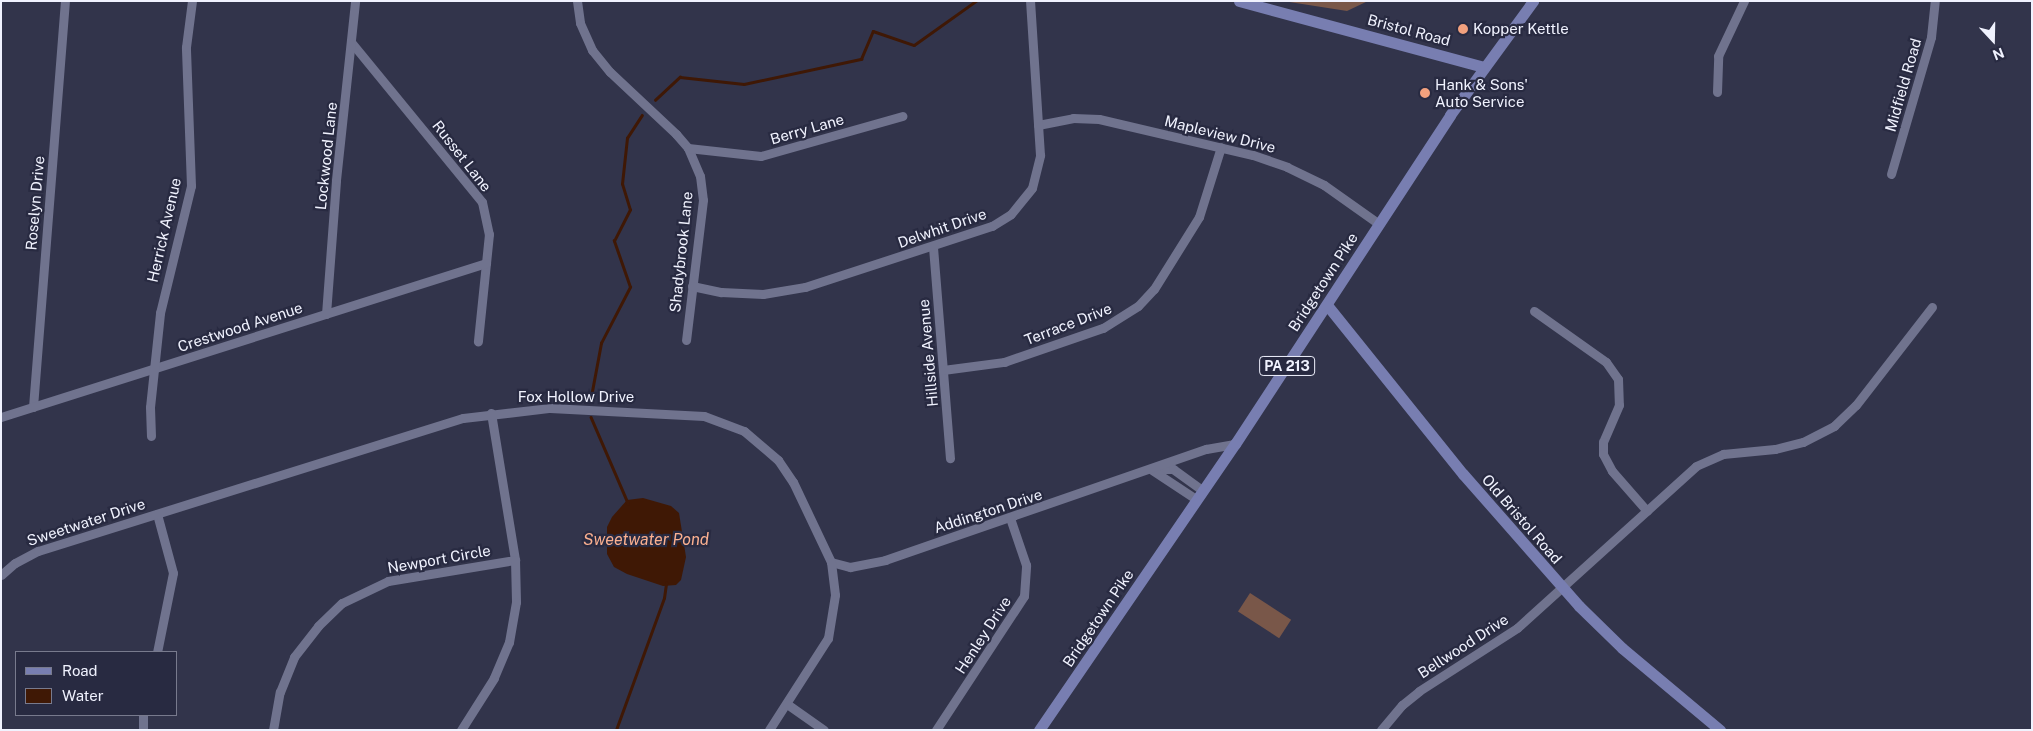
<!DOCTYPE html>
<html>
<head>
<meta charset="utf-8">
<style>
  body { margin:0 }
  #map { position:relative; width:2033px; height:731px; overflow:hidden; background:#32344b; font-family:"Public Sans",sans-serif }
  div>[style] { position:absolute }
  .green>* { inset:0; background:#795749; transform-origin:0 0 }
  .water>* { inset:0; background:#3f1805 }
  .stream>* { height:2.5px; margin:-1.25px; padding:0 1.25px; transform-origin:1.25px; border-radius:1.25px; background:#3f1805 }
  .minor>* { height:9px; margin:-4.5px; padding:0 4.5px; transform-origin:4.5px; border-radius:4.5px; background:#70738e }
  .major>* { height:11px; margin:-5.5px; padding:0 5.5px; transform-origin:5.5px; border-radius:5.5px; background:#787eb1 }
  .dots>* { width:14px; height:14px; translate:-50% -50%; box-sizing:border-box; border:2px solid #282a41; border-radius:50% }
  span { translate:-50% -50%; white-space:nowrap; text-align:center; line-height:1.15; -webkit-text-stroke:4.5px #282a41; paint-order:stroke }
  .shield-label span { padding:1px 4px; background:#282a41; border:1px solid; border-radius:4px; -webkit-text-stroke-width:0 }
  .shield-label { font-size:14px; color:#f0f2fe; font-weight:700 }
  .poi-label { font-size:15px; color:#f0f2fe }
  .left { translate:0 -50%; text-align:left }
  .street-label { font-size:15px; color:#f0f2fe }
  .water-label { font-size:16px; color:#fbb090; font-style:italic }
  .frame { position:absolute; inset:0; border:2px solid #f0f2fe; pointer-events:none }
  .legend { position:absolute; left:15px; top:651px; width:162px; height:65px; box-sizing:border-box; background:#282a41; border:1px solid #787a8d; margin:0; padding:6px 9px; list-style:none; font-size:15px; color:#f0f2fe }
  .legend li { display:flex; align-items:center; gap:10px; height:25px }
  .legend b { width:25px; border:1px solid #787a8d }
  .north { position:absolute; left:1968px; top:15px; width:50px; height:50px; -webkit-text-stroke:4px #282a41; paint-order:stroke; rotate:159deg; font-size:14px; font-weight:700; line-height:20px; text-align:center; color:#f0f2fe }
  .north::after { content:''; display:block; margin:auto; width:18px; height:22px; background:#f0f2fe; clip-path:polygon(50% 0,100% 100%,50% 72%,0 100%) }
</style>
</head>
<body>
<div id="map">
  <div class="green">
    <i style="clip-path:polygon(1283px 1px,1368px 1px,1347px 11px)"></i>
    <i style="left:1250px;top:593px;width:49px;height:22px;rotate:33deg"></i>
  </div>
  <div class="water">
    <i style="clip-path:polygon(643px 498px,671px 506px,679px 513px,686px 557px,681px 580px,676px 585px,663px 586px,627px 574px,614px 567px,607px 554px,607px 527px,612px 517px,627px 500px)"></i>
  </div>
  <div class="stream">
    <i style="left:655px;top:100px;width:34px;rotate:-43deg"></i>
    <i style="left:680px;top:77px;width:64px;rotate:6.2deg"></i>
    <i style="left:744px;top:84px;width:120px;rotate:-12.1deg"></i>
    <i style="left:861px;top:59px;width:30px;rotate:-67deg"></i>
    <i style="left:873px;top:31px;width:43px;rotate:18.9deg"></i>
    <i style="left:914px;top:45px;width:76px;rotate:-35.4deg"></i>
    <i style="left:590px;top:402px;width:60px;rotate:-79.4deg"></i>
    <i style="left:601px;top:343px;width:63px;rotate:-62.6deg"></i>
    <i style="left:630px;top:287px;width:49px;rotate:-109.2deg"></i>
    <i style="left:614px;top:241px;width:35px;rotate:-63deg"></i>
    <i style="left:630px;top:210px;width:27px;rotate:-107deg"></i>
    <i style="left:622px;top:184px;width:46px;rotate:-83.8deg"></i>
    <i style="left:627px;top:138px;width:27px;rotate:-57deg"></i>
    <i style="left:591px;top:417px;width:94px;rotate:66.7deg"></i>
    <i style="left:616px;top:730px;width:140px;rotate:-70deg"></i>
    <i style="left:664px;top:598px;width:15px;rotate:-82deg"></i>
  </div>
  <div class="minor">
    <i style="left:577px;top:1px;width:22px;rotate:82deg"></i>
    <i style="left:580px;top:23px;width:30px;rotate:66deg"></i>
    <i style="left:592px;top:50px;width:28px;rotate:51deg"></i>
    <i style="left:610px;top:72px;width:91px;rotate:43.2deg"></i>
    <i style="left:676px;top:134px;width:18px;rotate:49deg"></i>
    <i style="left:688px;top:148px;width:30px;rotate:67deg"></i>
    <i style="left:700px;top:176px;width:24px;rotate:83deg"></i>
    <i style="left:703px;top:200px;width:141px;rotate:96.9deg"></i>
    <i style="left:351px;top:42px;width:207px;rotate:50.7deg"></i>
    <i style="left:482px;top:202px;width:33px;rotate:78deg"></i>
    <i style="left:489px;top:234px;width:108px;rotate:95.9deg"></i>
    <i style="left:1717px;top:92px;width:36px;rotate:-88deg"></i>
    <i style="left:1718px;top:56px;width:61px;rotate:-64.7deg"></i>
    <i style="left:1038px;top:125px;width:36px;rotate:-11deg"></i>
    <i style="left:1073px;top:118px;width:26px;rotate:2deg"></i>
    <i style="left:1099px;top:119px;width:158px;rotate:13.2deg"></i>
    <i style="left:1253px;top:155px;width:36px;rotate:19deg"></i>
    <i style="left:1287px;top:167px;width:41px;rotate:25.9deg"></i>
    <i style="left:1324px;top:185px;width:67px;rotate:35.3deg"></i>
    <i style="left:688px;top:148px;width:73px;rotate:6.3deg"></i>
    <i style="left:761px;top:156px;width:147px;rotate:-15.8deg"></i>
    <i style="left:1891px;top:174px;width:143px;rotate:-73.7deg"></i>
    <i style="left:1931px;top:37px;width:36px;rotate:-84deg"></i>
    <i style="left:933px;top:247px;width:212px;rotate:85.4deg"></i>
    <i style="left:692px;top:286px;width:30px;rotate:12deg"></i>
    <i style="left:721px;top:292px;width:42px;rotate:2.7deg"></i>
    <i style="left:763px;top:294px;width:43px;rotate:-9.5deg"></i>
    <i style="left:805px;top:287px;width:197px;rotate:-18.1deg"></i>
    <i style="left:992px;top:226px;width:22px;rotate:-32deg"></i>
    <i style="left:1011px;top:214px;width:33px;rotate:-51deg"></i>
    <i style="left:1032px;top:188px;width:34px;rotate:-76deg"></i>
    <i style="left:1040px;top:155px;width:154px;rotate:-93.7deg"></i>
    <i style="left:1534px;top:311px;width:88px;rotate:35.3deg"></i>
    <i style="left:1606px;top:362px;width:21px;rotate:55deg"></i>
    <i style="left:1618px;top:379px;width:26px;rotate:88deg"></i>
    <i style="left:1619px;top:405px;width:40px;rotate:113.4deg"></i>
    <i style="left:1603px;top:442px;width:12px;rotate:90deg"></i>
    <i style="left:1603px;top:454px;width:19px;rotate:62deg"></i>
    <i style="left:1612px;top:471px;width:53px;rotate:48.8deg"></i>
    <i style="left:326px;top:314px;width:134px;rotate:-85.7deg"></i>
    <i style="left:336px;top:180px;width:180px;rotate:-83.9deg"></i>
    <i style="left:943px;top:370px;width:62px;rotate:-7.5deg"></i>
    <i style="left:1004px;top:362px;width:105px;rotate:-19deg"></i>
    <i style="left:1103px;top:328px;width:41px;rotate:-32.2deg"></i>
    <i style="left:1138px;top:306px;width:23px;rotate:-47deg"></i>
    <i style="left:1154px;top:289px;width:85px;rotate:-58deg"></i>
    <i style="left:1199px;top:217px;width:73px;rotate:-72.6deg"></i>
    <i style="left:33px;top:407px;width:407px;rotate:-85.5deg"></i>
    <i style="left:491px;top:413px;width:149px;rotate:80.7deg"></i>
    <i style="left:1px;top:417px;width:509px;rotate:-17.62deg"></i>
    <i style="left:151px;top:436px;width:29px;rotate:-92deg"></i>
    <i style="left:150px;top:407px;width:95px;rotate:-83.9deg"></i>
    <i style="left:160px;top:313px;width:131px;rotate:-76.3deg"></i>
    <i style="left:191px;top:186px;width:139px;rotate:-92.1deg"></i>
    <i style="left:186px;top:47px;width:46px;rotate:-82.6deg"></i>
    <i style="left:1159px;top:469px;width:14px"></i>
    <i style="left:1173px;top:469px;width:36px;rotate:36deg"></i>
    <i style="left:1152px;top:470px;width:53px;rotate:33.4deg"></i>
    <i style="left:157px;top:514px;width:61px;rotate:74.8deg"></i>
    <i style="left:173px;top:573px;width:81px;rotate:101.4deg"></i>
    <i style="left:831px;top:562px;width:20px;rotate:15deg"></i>
    <i style="left:850px;top:567px;width:36px;rotate:-11deg"></i>
    <i style="left:885px;top:560px;width:340px;rotate:-19.1deg"></i>
    <i style="left:1206px;top:449px;width:29px;rotate:-10deg"></i>
    <i style="left:1px;top:575px;width:18px;rotate:-41deg"></i>
    <i style="left:15px;top:563px;width:26px;rotate:-28deg"></i>
    <i style="left:38px;top:551px;width:445px;rotate:-17.4deg"></i>
    <i style="left:463px;top:418px;width:88px;rotate:-6.6deg"></i>
    <i style="left:550px;top:408px;width:154px;rotate:3deg"></i>
    <i style="left:704px;top:416px;width:43px;rotate:20.6deg"></i>
    <i style="left:744px;top:431px;width:45px;rotate:40.5deg"></i>
    <i style="left:778px;top:460px;width:27px;rotate:56deg"></i>
    <i style="left:793px;top:482px;width:89px;rotate:64.6deg"></i>
    <i style="left:831px;top:562px;width:33px;rotate:83deg"></i>
    <i style="left:835px;top:595px;width:44px;rotate:99.2deg"></i>
    <i style="left:828px;top:638px;width:109px;rotate:122.7deg"></i>
    <i style="left:787px;top:704px;width:45px;rotate:35.1deg"></i>
    <i style="left:143px;top:730px;width:15px;rotate:-90deg"></i>
    <i style="left:273px;top:730px;width:39px;rotate:-80deg"></i>
    <i style="left:280px;top:692px;width:38px;rotate:-68deg"></i>
    <i style="left:294px;top:657px;width:39px;rotate:-52deg"></i>
    <i style="left:318px;top:626px;width:33px;rotate:-44deg"></i>
    <i style="left:342px;top:603px;width:51px;rotate:-25.6deg"></i>
    <i style="left:388px;top:581px;width:129px;rotate:-9.4deg"></i>
    <i style="left:515px;top:560px;width:42px;rotate:88.6deg"></i>
    <i style="left:516px;top:602px;width:41px;rotate:99.9deg"></i>
    <i style="left:509px;top:642px;width:39px;rotate:113deg"></i>
    <i style="left:494px;top:678px;width:62px;rotate:122.4deg"></i>
    <i style="left:936px;top:730px;width:160px;rotate:-56.7deg"></i>
    <i style="left:1024px;top:596px;width:31px;rotate:-86deg"></i>
    <i style="left:1026px;top:565px;width:50px;rotate:-108.8deg"></i>
    <i style="left:1381px;top:730px;width:33px;rotate:-50deg"></i>
    <i style="left:1402px;top:705px;width:22px;rotate:-39deg"></i>
    <i style="left:1419px;top:691px;width:117px;rotate:-32.7deg"></i>
    <i style="left:1517px;top:628px;width:241px;rotate:-42.1deg"></i>
    <i style="left:1696px;top:466px;width:30px;rotate:-24deg"></i>
    <i style="left:1723px;top:454px;width:52px;rotate:-5.5deg"></i>
    <i style="left:1775px;top:449px;width:29px;rotate:-14deg"></i>
    <i style="left:1803px;top:442px;width:35px;rotate:-27deg"></i>
    <i style="left:1834px;top:426px;width:30px;rotate:-44deg"></i>
    <i style="left:1856px;top:405px;width:124px;rotate:-52.2deg"></i>
  </div>
  <div class="major">
    <i style="left:1239px;top:1px;width:254px;rotate:15.1deg"></i>
    <i style="left:1327px;top:305px;width:217px;rotate:51.2deg"></i>
    <i style="left:1463px;top:474px;width:176px;rotate:48.7deg"></i>
    <i style="left:1579px;top:606px;width:60px;rotate:44.3deg"></i>
    <i style="left:1622px;top:648px;width:128px;rotate:39.9deg"></i>
    <i style="left:1039px;top:730px;width:347px;rotate:-55.6deg"></i>
    <i style="left:1235px;top:444px;width:393px;rotate:-56.8deg"></i>
    <i style="left:1450px;top:115px;width:141px;rotate:-53.9deg"></i>
  </div>
  <div class="dots">
    <i style="left:1463px;top:29px;background:#f2a17e"></i>
    <i style="left:1425px;top:93px;background:#f2a17e"></i>
  </div>
  <div class="shield-label">
    <span style="left:1287px;top:366px">PA 213</span>
  </div>
  <div class="poi-label">
    <span class="left" style="left:1473px;top:29px">Kopper Kettle</span>
    <span class="left" style="left:1435px;top:93px">Hank &amp; Sons'<br>Auto Service</span>
  </div>
  <div class="street-label">
    <span style="left:1409px;top:30px;rotate:15deg">Bristol Road</span>
    <span style="left:1903px;top:85px;rotate:-74deg">Midfield Road</span>
    <span style="left:807px;top:129px;rotate:-16deg">Berry Lane</span>
    <span style="left:1220px;top:134px;rotate:14deg">Mapleview Drive</span>
    <span style="left:326px;top:156px;rotate:-84deg">Lockwood Lane</span>
    <span style="left:462px;top:156px;rotate:52deg">Russet Lane</span>
    <span style="left:35px;top:203px;rotate:-85deg">Roselyn Drive</span>
    <span style="left:942px;top:228px;rotate:-19deg">Delwhit Drive</span>
    <span style="left:164px;top:230px;rotate:-77deg">Herrick Avenue</span>
    <span style="left:681px;top:252px;rotate:-84deg">Shadybrook Lane</span>
    <span style="left:1323px;top:282px;rotate:-57deg">Bridgetown Pike</span>
    <span style="left:1068px;top:324px;rotate:-21deg">Terrace Drive</span>
    <span style="left:240px;top:327px;rotate:-18deg">Crestwood Avenue</span>
    <span style="left:928px;top:353px;rotate:-95deg">Hillside Avenue</span>
    <span style="left:576px;top:397px">Fox Hollow Drive</span>
    <span style="left:988px;top:511px;rotate:-18deg">Addington Drive</span>
    <span style="left:1522px;top:519px;rotate:49deg">Old Bristol Road</span>
    <span style="left:86px;top:522px;rotate:-18deg">Sweetwater Drive</span>
    <span style="left:439px;top:559px;rotate:-10deg">Newport Circle</span>
    <span style="left:1098px;top:618px;rotate:-56deg">Bridgetown Pike</span>
    <span style="left:983px;top:635px;rotate:-57deg">Henley Drive</span>
    <span style="left:1463px;top:646px;rotate:-33deg">Bellwood Drive</span>
  </div>
  <div class="water-label">
    <span style="left:646px;top:540px">Sweetwater Pond</span>
  </div>
  <div class="frame"></div>
  <ul class="legend">
  <li><b style="height:6px;background:#787eb1"></b>Road</li>
  <li><b style="height:14px;background:#3f1805"></b>Water</li>
  </ul>
  <div class="north">N</div>
</div>
</body>
</html>
